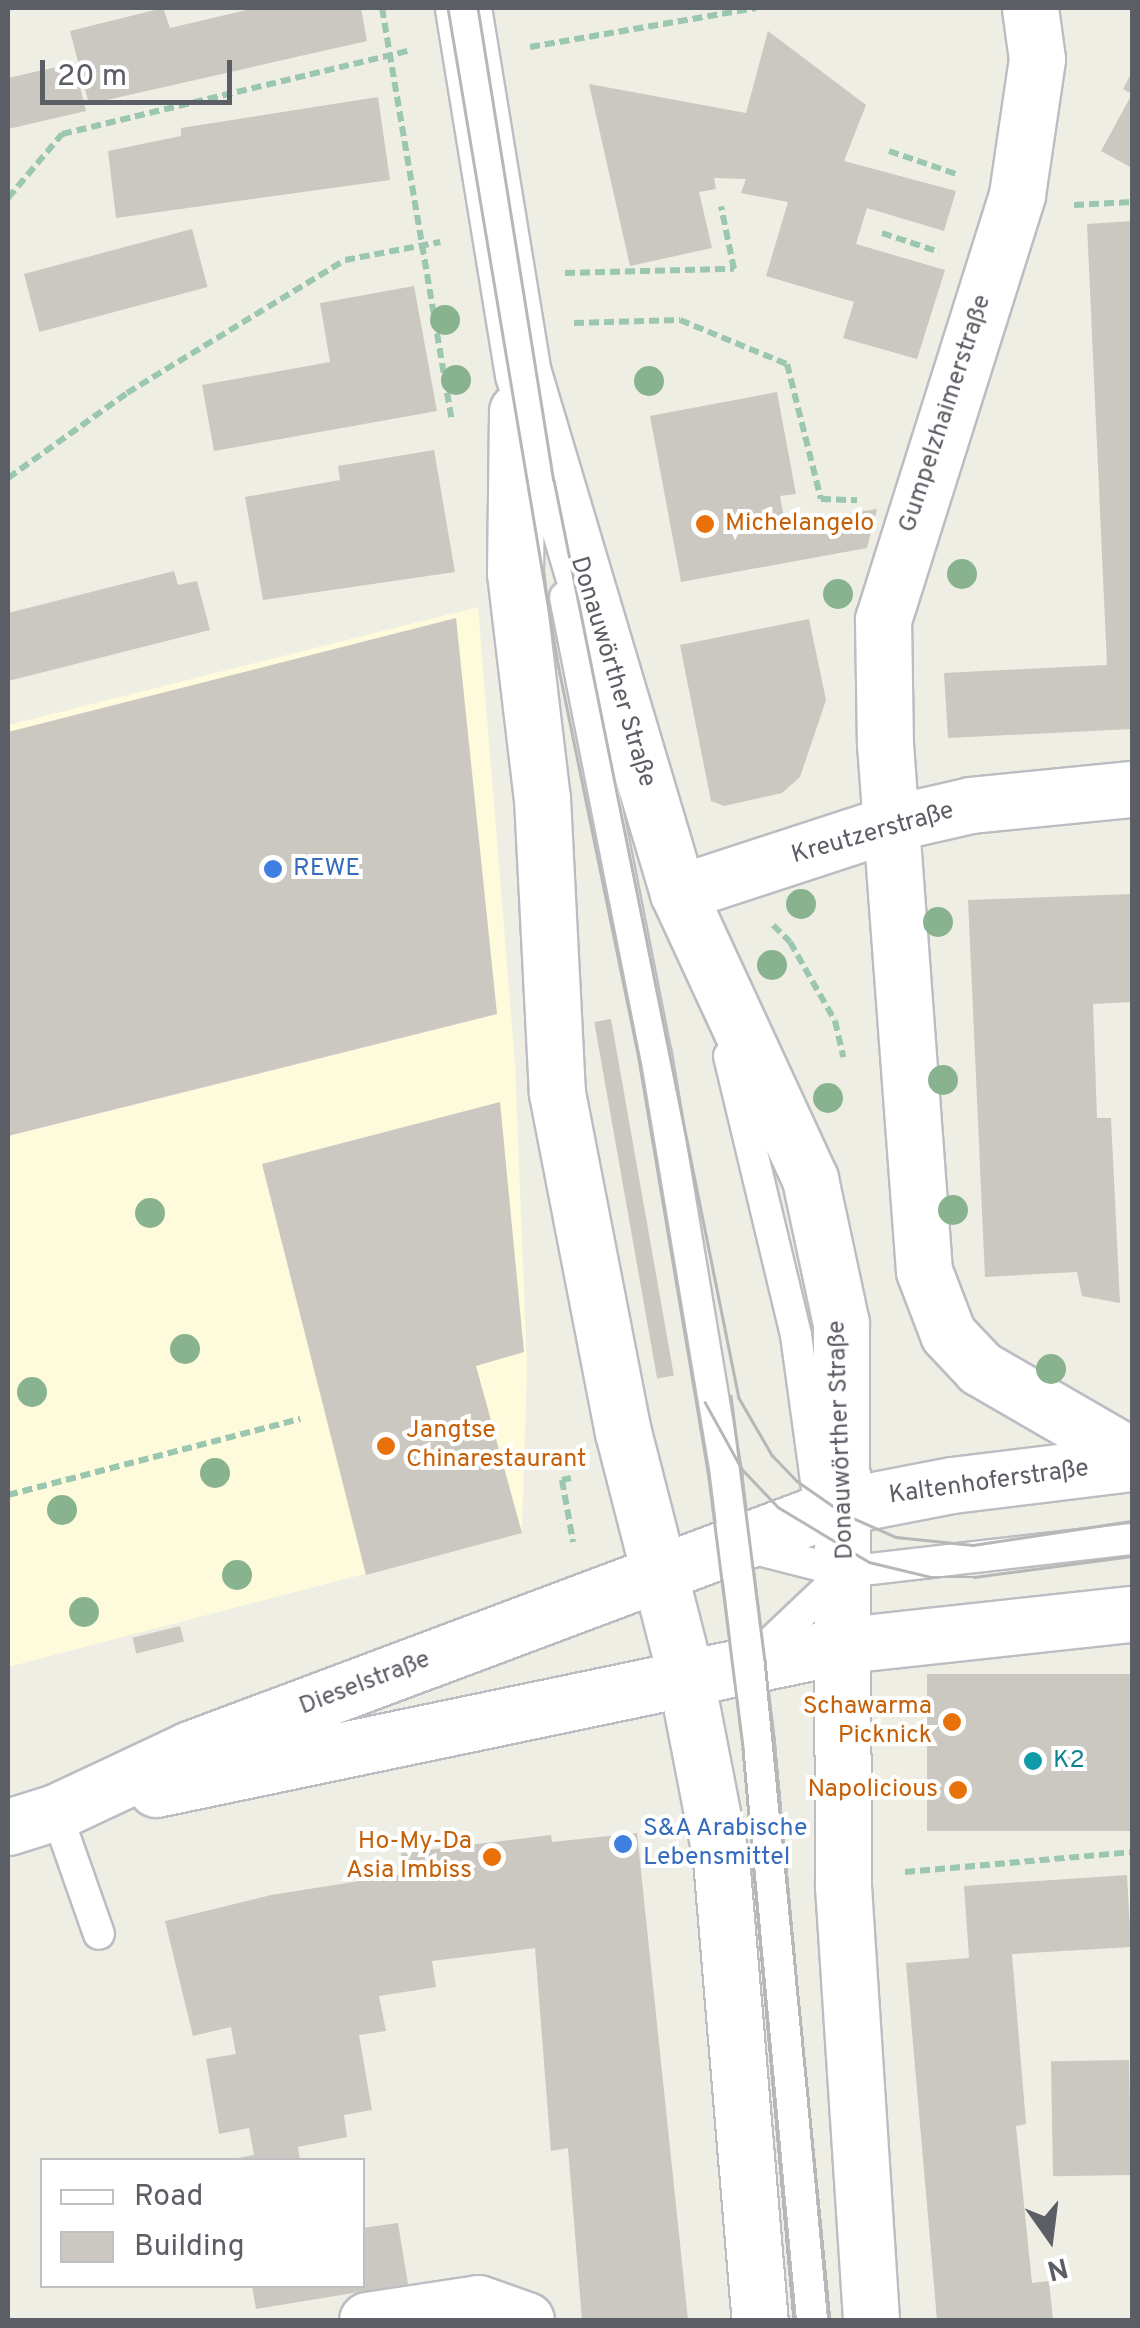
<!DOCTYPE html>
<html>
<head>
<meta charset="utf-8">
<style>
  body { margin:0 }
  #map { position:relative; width:1140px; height:2328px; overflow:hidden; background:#eeeee4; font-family:Overpass,sans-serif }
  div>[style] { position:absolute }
  .commercial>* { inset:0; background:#fdfbdb }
  .building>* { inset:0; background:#cac8c1; transform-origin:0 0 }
  .path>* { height:6px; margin-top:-3px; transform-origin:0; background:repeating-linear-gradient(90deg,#9bc6af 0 10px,transparent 0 15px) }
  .roads { filter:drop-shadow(2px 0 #bcbdc3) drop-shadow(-2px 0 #bcbdc3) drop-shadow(0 2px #bcbdc3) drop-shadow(0 -2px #bcbdc3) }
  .lane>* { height:30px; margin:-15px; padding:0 15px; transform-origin:15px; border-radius:15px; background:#fff }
  .street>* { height:55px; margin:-27.5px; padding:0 27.5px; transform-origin:27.5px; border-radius:27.5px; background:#fff }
  .secondary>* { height:55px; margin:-27.5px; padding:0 27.5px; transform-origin:27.5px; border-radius:27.5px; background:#fff }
  .tram>* { height:2.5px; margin:-1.25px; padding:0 1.25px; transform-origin:1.25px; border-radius:1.25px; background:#b7b7b8 }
  .trees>* { width:30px; height:30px; margin:-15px; border-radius:50%; background:#89b38e }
  .dots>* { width:28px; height:28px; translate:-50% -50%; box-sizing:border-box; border:5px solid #fff; border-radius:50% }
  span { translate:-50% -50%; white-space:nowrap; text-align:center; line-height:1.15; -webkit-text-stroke:8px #fff; paint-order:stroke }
  .street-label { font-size:25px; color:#5c5e65 }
  .food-label { font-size:25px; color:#c56008 }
  .left { translate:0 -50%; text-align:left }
  .right { translate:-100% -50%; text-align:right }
  .shop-label { font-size:25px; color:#366cbe }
  .culture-label { font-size:25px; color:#0d838f }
  .frame { position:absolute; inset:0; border:10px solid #5c5e65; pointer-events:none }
  .legend { position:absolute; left:40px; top:2158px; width:325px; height:130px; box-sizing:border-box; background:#fff; border:2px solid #bebfc1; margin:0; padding:12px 18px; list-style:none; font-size:30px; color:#5c5e65 }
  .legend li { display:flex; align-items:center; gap:20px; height:50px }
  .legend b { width:50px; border:2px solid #bebfc1 }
  .north { position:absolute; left:1000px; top:2188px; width:100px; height:100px; -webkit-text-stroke:8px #fff; paint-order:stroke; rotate:166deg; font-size:28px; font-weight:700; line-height:40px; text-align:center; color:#5c5e65 }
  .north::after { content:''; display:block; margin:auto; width:35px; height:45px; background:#5c5e65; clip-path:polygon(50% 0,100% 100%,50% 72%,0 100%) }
  .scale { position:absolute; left:40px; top:60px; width:192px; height:45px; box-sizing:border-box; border:5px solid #5c5e65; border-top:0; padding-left:12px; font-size:30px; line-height:35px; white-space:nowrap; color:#5c5e65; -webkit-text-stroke:8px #fff; paint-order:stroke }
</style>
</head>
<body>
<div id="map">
  <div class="commercial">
    <i style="clip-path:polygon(478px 607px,515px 1063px,527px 1365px,522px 1533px,8px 1667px,8px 725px)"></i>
  </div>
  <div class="building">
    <i style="clip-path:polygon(163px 8px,170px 28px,255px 8px,361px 8px,367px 41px,89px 104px,70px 31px)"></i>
    <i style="clip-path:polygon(768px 31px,866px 105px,844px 161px,956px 191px,944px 231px,867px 208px,856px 244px,945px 270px,917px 359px,843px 338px,854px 302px,766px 276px,788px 202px,741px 193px,746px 179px,714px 178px,716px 189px,699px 192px,712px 248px,630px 266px,589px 84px,746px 113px)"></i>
    <i style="clip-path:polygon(74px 63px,86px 111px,8px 129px,8px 78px)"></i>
    <i style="clip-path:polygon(1132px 72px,1132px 168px,1101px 151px,1132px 94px,1123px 89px)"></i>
    <i style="clip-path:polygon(378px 97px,390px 180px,116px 218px,108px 151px,181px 136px,181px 128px)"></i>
    <i style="clip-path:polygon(1132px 221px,1132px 729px,948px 738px,944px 673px,1107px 665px,1087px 224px)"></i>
    <i style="left:192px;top:229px;width:60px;height:174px;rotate:75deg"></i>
    <i style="clip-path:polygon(414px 286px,437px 411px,214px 451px,202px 385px,330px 362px,320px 303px)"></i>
    <i style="clip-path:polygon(777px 392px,796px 494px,780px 496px,785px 523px,877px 509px,867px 548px,681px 582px,650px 416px)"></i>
    <i style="clip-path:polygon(434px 450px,455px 572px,263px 600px,245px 497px,340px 480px,338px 466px)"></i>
    <i style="clip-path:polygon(174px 571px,178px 585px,197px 581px,210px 630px,8px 681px,8px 613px)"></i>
    <i style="clip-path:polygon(456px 618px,497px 1014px,8px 1136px,8px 732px)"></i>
    <i style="clip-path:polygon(809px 619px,826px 700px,800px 777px,782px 793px,724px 806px,711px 801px,680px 645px)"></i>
    <i style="clip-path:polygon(1132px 894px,1132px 1002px,1093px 1004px,1097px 1118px,1111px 1118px,1120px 1303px,1082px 1296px,1077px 1272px,985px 1277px,968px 900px)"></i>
    <i style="left:611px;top:1019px;width:362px;height:17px;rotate:80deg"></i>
    <i style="clip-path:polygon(500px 1102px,524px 1352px,476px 1366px,522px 1533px,366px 1575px,262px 1164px)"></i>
    <i style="left:180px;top:1626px;width:16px;height:49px;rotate:76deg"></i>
    <i style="left:1132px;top:1674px;width:157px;height:205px;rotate:90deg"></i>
    <i style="clip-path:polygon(637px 1833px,688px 2320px,582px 2320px,568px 2148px,551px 2151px,535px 1948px,432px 1961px,436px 1987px,379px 1996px,386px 2031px,359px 2035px,372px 2110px,344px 2115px,347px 2137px,298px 2147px,300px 2160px,228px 2160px,254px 2155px,249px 2128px,219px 2134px,206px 2059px,236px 2054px,231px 2027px,193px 2036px,165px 1921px,271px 1895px,404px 1874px,401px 1853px,551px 1835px,552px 1842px)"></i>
    <i style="clip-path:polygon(1127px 1875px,1131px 1947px,1012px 1954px,1026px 2124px,1016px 2126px,1032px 2283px,1049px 2281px,1053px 2320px,937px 2320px,906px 1963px,969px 1958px,964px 1886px)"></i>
    <i style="left:1129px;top:2060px;width:115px;height:78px;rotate:89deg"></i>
    <i style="clip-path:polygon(398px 2223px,408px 2284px,256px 2309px,252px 2286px,362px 2286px,362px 2228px)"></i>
  </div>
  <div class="path">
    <i style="left:382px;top:8px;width:418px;rotate:80.4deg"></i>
    <i style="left:530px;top:47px;width:229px;rotate:-9.8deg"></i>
    <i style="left:889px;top:151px;width:74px;rotate:18.9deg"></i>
    <i style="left:8px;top:198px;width:84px;rotate:-49.8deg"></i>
    <i style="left:62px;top:134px;width:359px;rotate:-13.5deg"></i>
    <i style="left:1074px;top:205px;width:58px;rotate:-3deg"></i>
    <i style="left:882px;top:233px;width:60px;rotate:18.4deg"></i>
    <i style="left:565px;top:273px;width:169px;rotate:-1.4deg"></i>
    <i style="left:734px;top:269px;width:64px;rotate:-101.7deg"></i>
    <i style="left:574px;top:323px;width:106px;rotate:-1.6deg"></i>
    <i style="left:680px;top:320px;width:116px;rotate:22.4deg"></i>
    <i style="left:787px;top:364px;width:139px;rotate:75.9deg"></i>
    <i style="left:821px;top:499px;width:36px;rotate:2deg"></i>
    <i style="left:8px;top:478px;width:146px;rotate:-35.5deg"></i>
    <i style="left:127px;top:393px;width:255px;rotate:-31.4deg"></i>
    <i style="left:345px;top:260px;width:97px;rotate:-10.7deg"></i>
    <i style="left:773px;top:925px;width:24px;rotate:45deg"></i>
    <i style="left:790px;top:942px;width:91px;rotate:60.3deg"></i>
    <i style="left:835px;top:1021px;width:37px;rotate:77deg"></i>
    <i style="left:571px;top:1478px;width:9px;rotate:167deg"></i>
    <i style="left:562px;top:1480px;width:63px;rotate:79.9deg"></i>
    <i style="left:8px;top:1495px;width:302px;rotate:-14.6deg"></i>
    <i style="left:905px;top:1872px;width:228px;rotate:-5deg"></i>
  </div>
  <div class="roads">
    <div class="lane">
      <i style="left:565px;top:597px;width:467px;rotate:78.8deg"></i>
      <i style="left:656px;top:1055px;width:426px;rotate:80.5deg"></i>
      <i style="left:726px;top:1475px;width:271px;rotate:83deg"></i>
      <i style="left:759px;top:1744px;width:578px;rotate:84.74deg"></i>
      <i style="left:729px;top:1056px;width:287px;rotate:76.5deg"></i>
      <i style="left:796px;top:1335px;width:191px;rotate:82.2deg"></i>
      <i style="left:743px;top:1546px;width:105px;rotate:14.3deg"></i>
      <i style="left:845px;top:1572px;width:289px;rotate:-6.6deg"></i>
      <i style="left:753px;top:1659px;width:124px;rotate:-43.4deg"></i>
      <i style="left:56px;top:1812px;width:129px;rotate:70.6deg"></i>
    </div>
    <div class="street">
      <i style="left:1030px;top:8px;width:51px;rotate:82.2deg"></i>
      <i style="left:1037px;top:59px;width:137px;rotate:98.4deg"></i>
      <i style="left:1017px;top:195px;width:445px;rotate:107.5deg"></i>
      <i style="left:883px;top:619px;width:125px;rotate:89.1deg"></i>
      <i style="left:885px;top:744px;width:528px;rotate:85.77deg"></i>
      <i style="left:924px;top:1271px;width:67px;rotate:69.1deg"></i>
      <i style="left:948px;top:1334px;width:47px;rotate:46.7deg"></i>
      <i style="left:980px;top:1368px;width:176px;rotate:30.1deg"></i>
      <i style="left:678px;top:893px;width:225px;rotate:-18.1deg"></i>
      <i style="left:892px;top:823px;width:81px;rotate:-12.8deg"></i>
      <i style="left:971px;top:805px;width:162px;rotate:-5.7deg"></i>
      <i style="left:367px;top:2320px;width:112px;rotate:-8.7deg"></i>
      <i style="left:478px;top:2303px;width:51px;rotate:19.5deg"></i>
    </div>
    <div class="secondary">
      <i style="left:463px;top:8px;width:370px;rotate:80.7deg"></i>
      <i style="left:523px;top:373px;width:543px;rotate:73.4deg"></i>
      <i style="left:678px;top:893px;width:315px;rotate:65.2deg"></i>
      <i style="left:810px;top:1179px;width:147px;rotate:77.9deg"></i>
      <i style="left:841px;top:1323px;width:563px;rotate:89.8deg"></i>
      <i style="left:843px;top:1886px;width:435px;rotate:86.3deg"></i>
      <i style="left:517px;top:411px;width:162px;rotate:90.7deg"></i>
      <i style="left:515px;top:573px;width:227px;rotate:83.2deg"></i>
      <i style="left:542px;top:798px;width:295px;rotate:87.1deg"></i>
      <i style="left:557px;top:1093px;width:345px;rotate:79deg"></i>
      <i style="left:623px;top:1432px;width:250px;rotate:75.6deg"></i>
      <i style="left:685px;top:1674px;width:188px;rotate:79deg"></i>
      <i style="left:721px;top:1859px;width:463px;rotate:85.2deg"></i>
      <i style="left:156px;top:1789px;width:704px;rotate:-11.8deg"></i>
      <i style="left:845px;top:1645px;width:289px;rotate:-6.2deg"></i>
      <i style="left:8px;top:1827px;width:50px;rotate:-17.4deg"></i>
      <i style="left:56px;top:1812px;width:148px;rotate:-25.2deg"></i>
      <i style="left:190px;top:1749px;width:687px;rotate:-20.55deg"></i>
      <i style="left:833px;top:1508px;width:121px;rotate:-10.9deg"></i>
      <i style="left:952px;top:1485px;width:181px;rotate:-7deg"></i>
    </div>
  </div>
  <div class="tram">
    <i style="left:448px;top:8px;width:665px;rotate:80.48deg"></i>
    <i style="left:558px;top:664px;width:403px;rotate:78.4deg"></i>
    <i style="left:639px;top:1059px;width:425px;rotate:80.5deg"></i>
    <i style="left:709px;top:1478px;width:273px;rotate:82.8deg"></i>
    <i style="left:743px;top:1749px;width:573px;rotate:84.9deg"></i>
    <i style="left:478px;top:8px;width:478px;rotate:80.9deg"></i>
    <i style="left:554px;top:480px;width:936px;rotate:78.61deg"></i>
    <i style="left:739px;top:1398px;width:66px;rotate:59.9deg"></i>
    <i style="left:772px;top:1455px;width:36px;rotate:46deg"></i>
    <i style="left:797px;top:1481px;width:60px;rotate:34.8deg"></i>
    <i style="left:846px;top:1515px;width:55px;rotate:23.7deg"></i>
    <i style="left:896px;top:1537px;width:77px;rotate:5.9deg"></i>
    <i style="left:973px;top:1545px;width:161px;rotate:-8.6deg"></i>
    <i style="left:731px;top:1396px;width:266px;rotate:82.7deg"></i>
    <i style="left:765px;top:1660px;width:663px;rotate:84.38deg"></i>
    <i style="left:705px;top:1402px;width:77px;rotate:61.1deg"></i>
    <i style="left:742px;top:1469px;width:52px;rotate:46.5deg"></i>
    <i style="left:778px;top:1507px;width:106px;rotate:31.1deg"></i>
    <i style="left:869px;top:1562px;width:64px;rotate:13.6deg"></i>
    <i style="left:931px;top:1577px;width:43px"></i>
    <i style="left:974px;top:1577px;width:159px;rotate:-7.6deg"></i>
  </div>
  <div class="trees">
    <i style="left:445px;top:320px"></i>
    <i style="left:456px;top:380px"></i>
    <i style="left:649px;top:381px"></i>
    <i style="left:962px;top:574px"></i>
    <i style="left:838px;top:594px"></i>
    <i style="left:801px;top:904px"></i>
    <i style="left:938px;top:922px"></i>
    <i style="left:772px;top:965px"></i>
    <i style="left:943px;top:1080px"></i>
    <i style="left:828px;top:1098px"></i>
    <i style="left:953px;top:1210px"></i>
    <i style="left:150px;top:1213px"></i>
    <i style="left:185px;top:1349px"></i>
    <i style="left:1051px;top:1369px"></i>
    <i style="left:32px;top:1392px"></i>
    <i style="left:215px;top:1473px"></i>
    <i style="left:62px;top:1510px"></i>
    <i style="left:237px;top:1575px"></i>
    <i style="left:84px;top:1612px"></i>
  </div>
  <div class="dots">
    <i style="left:705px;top:524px;background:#e8710a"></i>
    <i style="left:273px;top:869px;background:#3f7fe0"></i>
    <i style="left:386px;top:1446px;background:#e8710a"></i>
    <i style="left:952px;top:1722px;background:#e8710a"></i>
    <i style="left:1033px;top:1761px;background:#0f9aa8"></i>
    <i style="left:958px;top:1790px;background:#e8710a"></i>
    <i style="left:623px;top:1844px;background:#3f7fe0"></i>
    <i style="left:492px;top:1857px;background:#e8710a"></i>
  </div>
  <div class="street-label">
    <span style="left:946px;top:414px;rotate:-72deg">Gumpelzhaimerstraße</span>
    <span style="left:612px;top:672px;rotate:73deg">Donauwörther Straße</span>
    <span style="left:873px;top:834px;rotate:-16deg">Kreutzerstraße</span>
    <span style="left:842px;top:1440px;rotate:-92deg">Donauwörther Straße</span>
    <span style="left:989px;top:1483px;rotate:-8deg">Kaltenhoferstraße</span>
    <span style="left:365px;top:1684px;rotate:-21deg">Dieselstraße</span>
  </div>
  <div class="food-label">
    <span class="left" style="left:725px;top:524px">Michelangelo</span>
    <span class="left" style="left:406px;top:1446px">Jangtse<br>Chinarestaurant</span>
    <span class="right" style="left:932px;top:1722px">Schawarma<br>Picknick</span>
    <span class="right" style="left:938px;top:1790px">Napolicious</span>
    <span class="right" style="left:472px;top:1857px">Ho-My-Da<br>Asia Imbiss</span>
  </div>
  <div class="shop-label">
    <span class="left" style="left:293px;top:869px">REWE</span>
    <span class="left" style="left:643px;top:1844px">S&amp;A Arabische<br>Lebensmittel</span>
  </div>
  <div class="culture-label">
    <span class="left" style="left:1053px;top:1761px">K2</span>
  </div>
  <div class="frame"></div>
  <ul class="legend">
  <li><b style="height:12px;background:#fff"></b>Road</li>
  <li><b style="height:28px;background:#cac8c1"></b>Building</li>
  </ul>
  <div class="north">N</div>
  <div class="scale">20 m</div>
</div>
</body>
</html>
